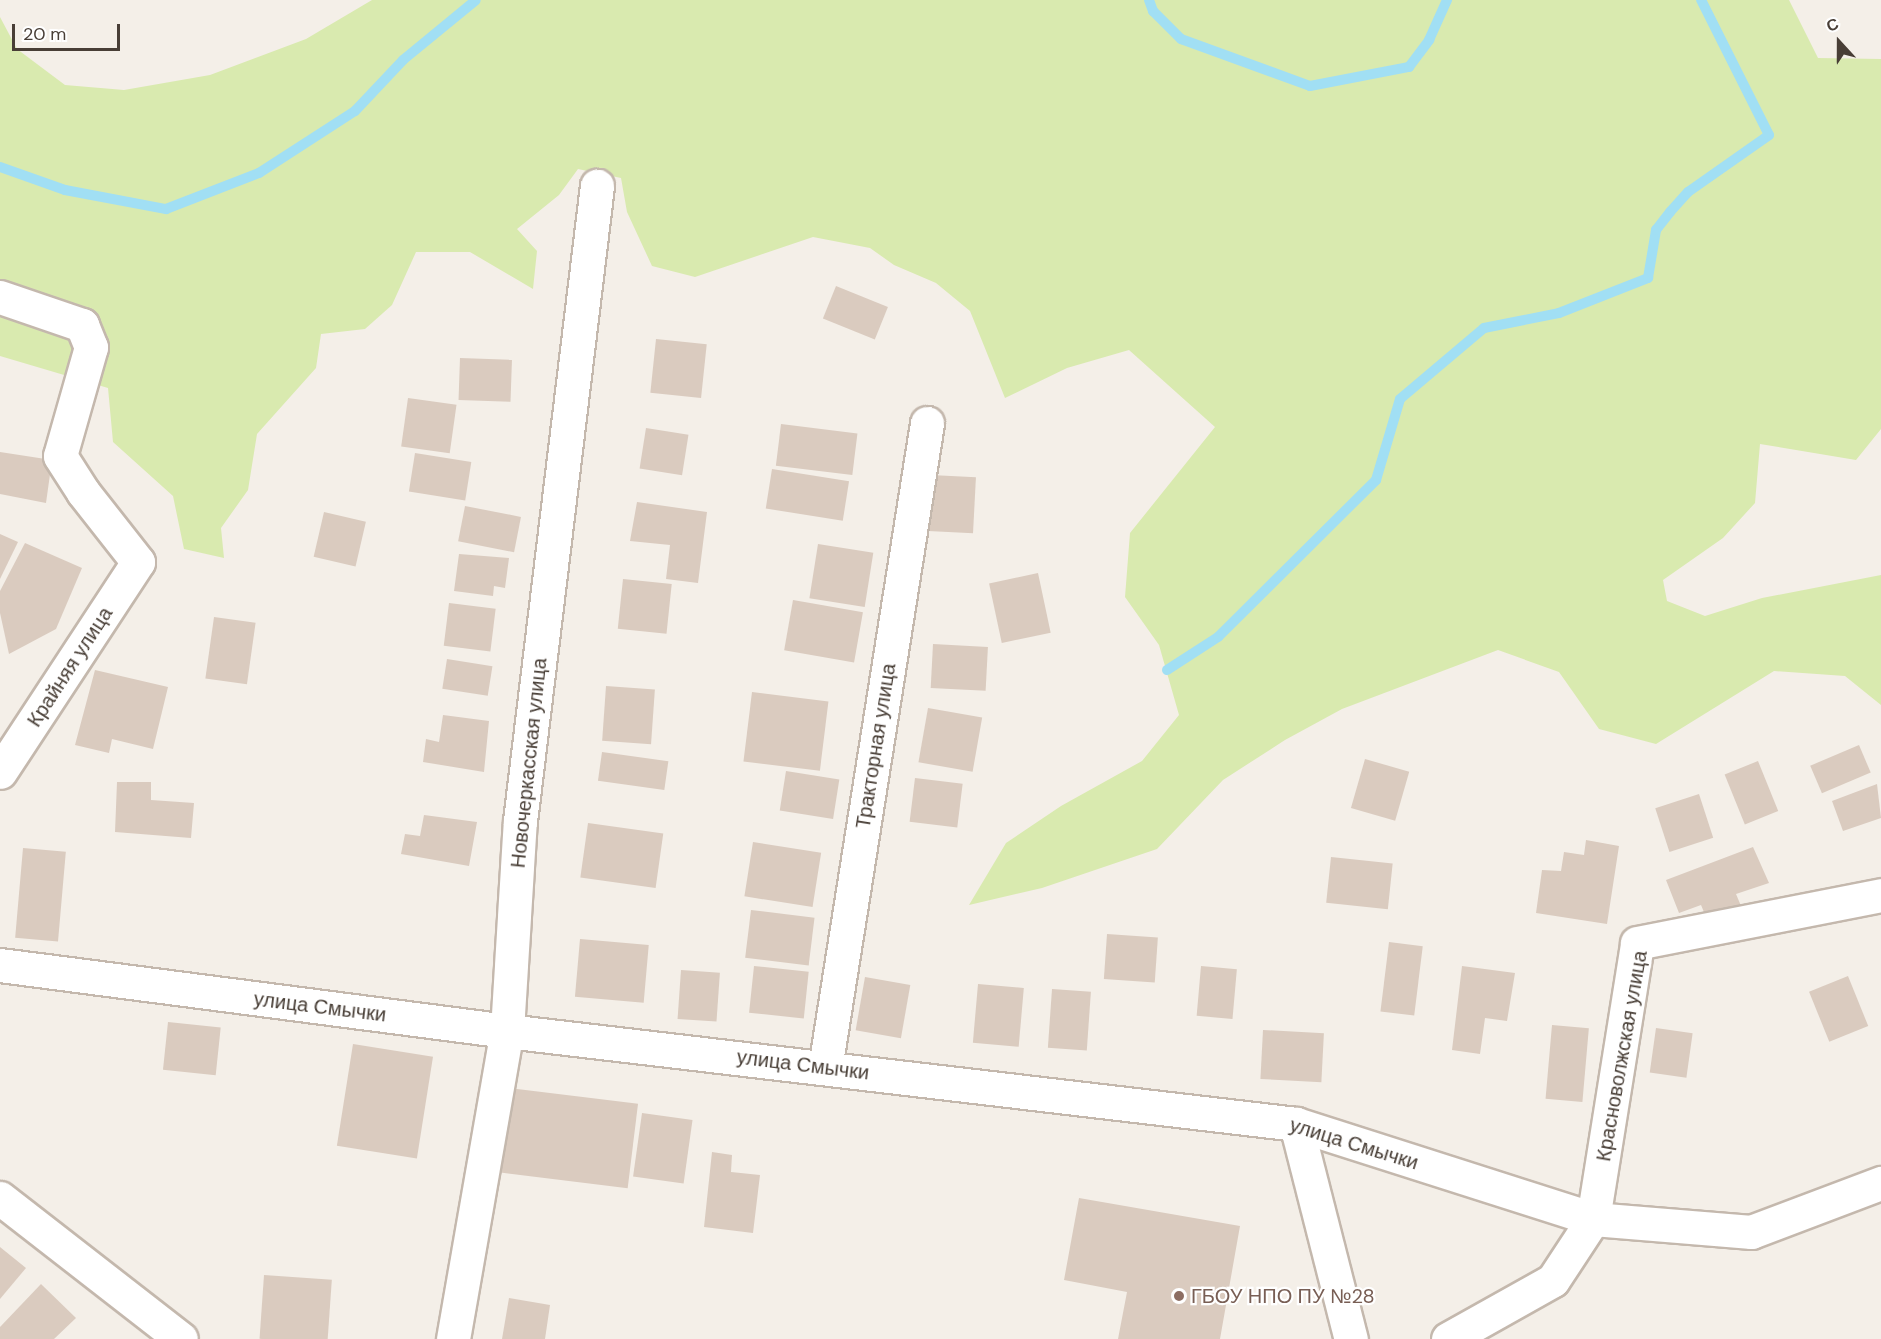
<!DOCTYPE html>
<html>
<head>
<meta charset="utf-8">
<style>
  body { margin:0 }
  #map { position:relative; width:1881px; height:1339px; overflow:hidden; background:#f4efe8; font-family:"DM Sans",sans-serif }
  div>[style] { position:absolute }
  .green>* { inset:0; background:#d9eaaf }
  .stream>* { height:10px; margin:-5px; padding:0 5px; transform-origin:5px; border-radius:5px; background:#a1dff4 }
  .building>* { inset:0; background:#dacbbf; transform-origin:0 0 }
  .roads { filter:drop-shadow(2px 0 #c4b8ad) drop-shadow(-2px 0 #c4b8ad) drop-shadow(0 2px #c4b8ad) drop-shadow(0 -2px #c4b8ad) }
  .minor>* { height:33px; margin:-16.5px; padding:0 16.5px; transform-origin:16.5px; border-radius:16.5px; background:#fff }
  .dots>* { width:16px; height:16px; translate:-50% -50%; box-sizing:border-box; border:3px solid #fff; border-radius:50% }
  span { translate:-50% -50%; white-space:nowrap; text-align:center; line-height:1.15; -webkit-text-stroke:4.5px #fff; paint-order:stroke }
  .street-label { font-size:20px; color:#483e36 }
  .education-label { font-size:20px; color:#785e54 }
  .left { translate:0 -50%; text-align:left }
  .north { position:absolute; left:1809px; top:12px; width:60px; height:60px; -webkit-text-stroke:4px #fff; paint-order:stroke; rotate:339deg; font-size:16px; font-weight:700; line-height:24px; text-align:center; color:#483e36 }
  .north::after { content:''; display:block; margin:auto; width:21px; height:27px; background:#483e36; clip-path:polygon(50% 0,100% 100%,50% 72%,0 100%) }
  .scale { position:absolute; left:12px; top:24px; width:108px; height:27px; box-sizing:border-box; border:3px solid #483e36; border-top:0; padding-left:8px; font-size:18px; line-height:21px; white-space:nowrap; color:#483e36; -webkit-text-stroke:4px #fff; paint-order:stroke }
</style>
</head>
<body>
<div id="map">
  <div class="green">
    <i style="clip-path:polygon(372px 0,1789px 0,1818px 58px,1881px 59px,1881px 429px,1856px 460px,1760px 444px,1755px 503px,1723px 538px,1663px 580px,1667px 601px,1705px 616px,1762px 598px,1881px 575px,1881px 705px,1845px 676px,1774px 671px,1656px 744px,1599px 729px,1559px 672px,1498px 650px,1342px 709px,1285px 740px,1223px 780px,1157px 849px,1042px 888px,969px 905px,1006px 843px,1061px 806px,1142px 761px,1179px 715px,1159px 645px,1125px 597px,1130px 533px,1215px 427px,1129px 350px,1067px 368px,1005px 398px,970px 311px,936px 283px,894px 265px,870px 248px,813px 237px,695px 277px,652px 266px,627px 212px,621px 178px,578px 169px,559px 195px,517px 229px,537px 251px,533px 289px,470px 252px,416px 252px,392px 305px,365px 329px,321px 334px,316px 368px,257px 434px,248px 490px,221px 528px,224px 558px,184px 549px,173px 496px,113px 442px,108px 388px,0 356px,0 17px,17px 49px,65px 85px,124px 90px,210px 75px,306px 39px)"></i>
  </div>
  <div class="stream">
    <i style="left:1149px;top:0;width:12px;rotate:70deg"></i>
    <i style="left:1153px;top:11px;width:40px;rotate:45deg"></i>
    <i style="left:1181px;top:39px;width:137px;rotate:20deg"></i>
    <i style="left:1310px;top:86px;width:101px;rotate:-10.9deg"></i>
    <i style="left:1409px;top:67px;width:34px;rotate:-53deg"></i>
    <i style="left:1429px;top:40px;width:44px;rotate:-65.8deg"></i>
    <i style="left:0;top:167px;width:69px;rotate:19.5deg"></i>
    <i style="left:65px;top:190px;width:103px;rotate:10.7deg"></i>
    <i style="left:166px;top:209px;width:100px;rotate:-21.2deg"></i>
    <i style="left:259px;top:173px;width:114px;rotate:-32.9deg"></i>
    <i style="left:355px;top:111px;width:70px;rotate:-46.7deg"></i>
    <i style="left:403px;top:60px;width:94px;rotate:-39.4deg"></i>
    <i style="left:1167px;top:670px;width:61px;rotate:-32.9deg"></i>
    <i style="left:1218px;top:637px;width:223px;rotate:-44.8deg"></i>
    <i style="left:1376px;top:480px;width:84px;rotate:-73.5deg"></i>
    <i style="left:1400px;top:399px;width:110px;rotate:-40.2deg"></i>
    <i style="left:1484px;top:328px;width:76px;rotate:-11.3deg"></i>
    <i style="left:1559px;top:313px;width:96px;rotate:-21.5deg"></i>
    <i style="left:1648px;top:278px;width:49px;rotate:-80.5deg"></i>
    <i style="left:1656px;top:230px;width:23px;rotate:-52deg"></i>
    <i style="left:1670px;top:212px;width:27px;rotate:-48deg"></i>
    <i style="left:1688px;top:192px;width:99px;rotate:-35.1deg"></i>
    <i style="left:1769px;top:135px;width:151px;rotate:-116.7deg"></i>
  </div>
  <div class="building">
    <i style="left:836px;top:286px;width:56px;height:35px;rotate:22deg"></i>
    <i style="left:656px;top:339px;width:51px;height:54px;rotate:6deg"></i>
    <i style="left:460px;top:358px;width:52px;height:42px;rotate:2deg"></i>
    <i style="left:408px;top:398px;width:49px;height:49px;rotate:8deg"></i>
    <i style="left:781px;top:424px;width:77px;height:42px;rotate:7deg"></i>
    <i style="left:646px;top:428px;width:43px;height:41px;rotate:9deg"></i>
    <i style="clip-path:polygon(0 452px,52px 460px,46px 503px,0 494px)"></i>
    <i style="left:415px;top:453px;width:57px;height:39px;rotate:9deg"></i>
    <i style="left:772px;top:469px;width:78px;height:40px;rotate:9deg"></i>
    <i style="left:931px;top:475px;width:45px;height:56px;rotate:3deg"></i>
    <i style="clip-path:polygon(637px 502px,707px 512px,698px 583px,666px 579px,670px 545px,630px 541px)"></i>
    <i style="left:465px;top:506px;width:57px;height:36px;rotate:11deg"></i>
    <i style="left:324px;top:512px;width:43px;height:46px;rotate:13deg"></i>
    <i style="clip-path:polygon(0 534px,18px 542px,0 579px)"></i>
    <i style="clip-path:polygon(25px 543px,82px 568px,56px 629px,9px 654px,0 613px,0 591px)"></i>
    <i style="left:818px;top:544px;width:56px;height:55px;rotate:9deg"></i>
    <i style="clip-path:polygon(459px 554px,509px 558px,505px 588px,494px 586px,493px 596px,454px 591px)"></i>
    <i style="left:1038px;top:573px;width:61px;height:50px;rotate:78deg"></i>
    <i style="left:623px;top:579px;width:49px;height:50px;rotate:6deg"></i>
    <i style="left:793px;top:600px;width:71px;height:51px;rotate:10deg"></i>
    <i style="left:449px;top:603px;width:47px;height:43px;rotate:7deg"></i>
    <i style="left:214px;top:617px;width:42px;height:62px;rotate:8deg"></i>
    <i style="left:933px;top:644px;width:55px;height:44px;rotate:3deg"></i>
    <i style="left:447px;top:659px;width:46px;height:30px;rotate:9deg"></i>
    <i style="clip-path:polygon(95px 670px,168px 687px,153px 749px,112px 739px,109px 753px,75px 745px)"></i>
    <i style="left:606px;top:686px;width:49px;height:55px;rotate:4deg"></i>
    <i style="left:752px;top:692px;width:77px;height:70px;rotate:7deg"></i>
    <i style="left:928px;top:708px;width:55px;height:55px;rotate:10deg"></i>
    <i style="clip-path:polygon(443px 715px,489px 721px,484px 772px,423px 762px,426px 739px,439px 742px)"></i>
    <i style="left:1859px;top:745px;width:30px;height:53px;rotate:67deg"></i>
    <i style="left:602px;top:752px;width:67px;height:29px;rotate:8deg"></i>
    <i style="left:1365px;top:759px;width:46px;height:51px;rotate:16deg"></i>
    <i style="left:1758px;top:761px;width:54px;height:36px;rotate:68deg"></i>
    <i style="left:786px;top:771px;width:54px;height:40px;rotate:9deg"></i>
    <i style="left:915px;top:778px;width:48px;height:44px;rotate:7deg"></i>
    <i style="clip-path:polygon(117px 782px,151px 782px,151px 800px,194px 803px,191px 838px,115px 832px)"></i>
    <i style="clip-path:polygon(1877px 784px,1881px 818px,1843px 831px,1832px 801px)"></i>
    <i style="left:1699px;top:794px;width:46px;height:46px;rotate:72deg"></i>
    <i style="clip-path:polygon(424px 815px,477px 822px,469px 866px,401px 854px,405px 834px,420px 836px)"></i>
    <i style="left:588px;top:823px;width:76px;height:55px;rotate:8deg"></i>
    <i style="clip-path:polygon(1586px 840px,1619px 846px,1607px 924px,1536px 913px,1542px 870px,1561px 871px,1564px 852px,1584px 855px)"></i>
    <i style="left:753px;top:842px;width:69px;height:55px;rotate:9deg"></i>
    <i style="clip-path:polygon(1753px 847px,1769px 883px,1736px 894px,1744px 913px,1709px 924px,1701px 905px,1679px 913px,1666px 880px)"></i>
    <i style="left:23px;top:848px;width:43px;height:90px;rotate:5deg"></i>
    <i style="left:1331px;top:857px;width:62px;height:46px;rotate:6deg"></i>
    <i style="left:751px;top:910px;width:64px;height:48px;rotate:7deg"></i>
    <i style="left:1107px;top:934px;width:51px;height:45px;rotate:4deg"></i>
    <i style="left:580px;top:939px;width:69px;height:58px;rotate:5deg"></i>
    <i style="left:1389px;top:942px;width:34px;height:70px;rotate:7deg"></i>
    <i style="left:754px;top:966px;width:55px;height:47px;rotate:6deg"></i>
    <i style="left:1201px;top:966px;width:36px;height:50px;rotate:5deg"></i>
    <i style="clip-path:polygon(1462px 966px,1515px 973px,1507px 1021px,1485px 1018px,1480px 1054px,1452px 1050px)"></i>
    <i style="left:681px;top:970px;width:39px;height:49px;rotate:4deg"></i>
    <i style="left:1848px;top:976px;width:54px;height:42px;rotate:68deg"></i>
    <i style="left:865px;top:977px;width:46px;height:54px;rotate:10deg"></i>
    <i style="left:978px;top:984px;width:46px;height:59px;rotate:5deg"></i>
    <i style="left:1052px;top:989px;width:39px;height:59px;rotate:4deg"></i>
    <i style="left:168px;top:1022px;width:53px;height:48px;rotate:6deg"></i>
    <i style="left:1552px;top:1025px;width:37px;height:74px;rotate:5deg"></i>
    <i style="left:1656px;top:1028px;width:37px;height:45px;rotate:8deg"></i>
    <i style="left:1263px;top:1030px;width:61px;height:49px;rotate:3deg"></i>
    <i style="left:353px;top:1044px;width:81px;height:103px;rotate:9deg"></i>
    <i style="left:509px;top:1088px;width:130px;height:85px;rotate:7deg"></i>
    <i style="left:642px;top:1113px;width:51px;height:64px;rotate:8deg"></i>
    <i style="clip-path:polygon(712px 1152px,732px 1155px,731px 1172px,760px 1175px,753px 1233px,704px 1227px)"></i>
    <i style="clip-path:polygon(1079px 1198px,1240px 1226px,1220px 1339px,1118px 1339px,1127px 1292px,1064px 1280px)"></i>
    <i style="clip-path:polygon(0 1247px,26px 1268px,0 1299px)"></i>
    <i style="left:264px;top:1275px;width:68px;height:64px;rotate:4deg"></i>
    <i style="clip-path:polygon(41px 1284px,76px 1318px,54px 1339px,0 1339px,0 1327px)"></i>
    <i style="clip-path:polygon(509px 1298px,550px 1305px,545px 1339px,502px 1339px)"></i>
  </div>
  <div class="roads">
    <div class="minor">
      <i style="left:0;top:297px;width:87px;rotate:18.9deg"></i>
      <i style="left:82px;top:325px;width:24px;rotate:68deg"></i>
      <i style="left:91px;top:347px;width:113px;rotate:105.9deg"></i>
      <i style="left:60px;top:456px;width:43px;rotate:57.4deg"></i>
      <i style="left:83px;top:492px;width:89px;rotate:51.8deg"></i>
      <i style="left:138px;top:562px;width:251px;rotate:123.3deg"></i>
      <i style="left:0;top:965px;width:511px;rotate:7.42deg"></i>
      <i style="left:507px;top:1031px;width:794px;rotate:6.72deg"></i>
      <i style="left:1296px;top:1124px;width:312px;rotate:17.7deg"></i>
      <i style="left:1593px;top:1219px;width:159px;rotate:4.7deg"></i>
      <i style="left:1751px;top:1232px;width:139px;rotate:-20.7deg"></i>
      <i style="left:825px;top:1068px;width:653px;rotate:-81.01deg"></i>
      <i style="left:1296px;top:1124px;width:222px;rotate:75.7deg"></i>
      <i style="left:0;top:1198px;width:229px;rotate:37.9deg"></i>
      <i style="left:453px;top:1339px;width:313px;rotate:-80.1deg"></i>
      <i style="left:507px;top:1031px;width:210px;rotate:-86.5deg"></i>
      <i style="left:520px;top:821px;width:640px;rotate:-83.09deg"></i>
      <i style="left:1448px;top:1339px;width:120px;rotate:-29.3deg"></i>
      <i style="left:1553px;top:1280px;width:73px;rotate:-56.7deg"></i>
      <i style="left:1593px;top:1219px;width:279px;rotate:-80.9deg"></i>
      <i style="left:1637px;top:943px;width:249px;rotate:-11.1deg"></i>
    </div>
  </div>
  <div class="dots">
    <i style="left:1179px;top:1296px;background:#8d6e63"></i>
  </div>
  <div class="street-label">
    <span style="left:70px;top:667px;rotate:-57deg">Крайняя улица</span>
    <span style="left:876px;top:746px;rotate:-81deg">Тракторная улица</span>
    <span style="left:529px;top:763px;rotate:-84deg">Новочеркасская улица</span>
    <span style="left:320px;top:1007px;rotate:7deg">улица Смычки</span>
    <span style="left:1622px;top:1056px;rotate:-80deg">Красноволжская улица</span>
    <span style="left:803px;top:1065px;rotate:7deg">улица Смычки</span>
    <span style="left:1354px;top:1144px;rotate:17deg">улица Смычки</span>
  </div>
  <div class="education-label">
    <span class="left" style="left:1191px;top:1296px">ГБОУ НПО ПУ №28</span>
  </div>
  <div class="north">С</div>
  <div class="scale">20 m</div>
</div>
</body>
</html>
